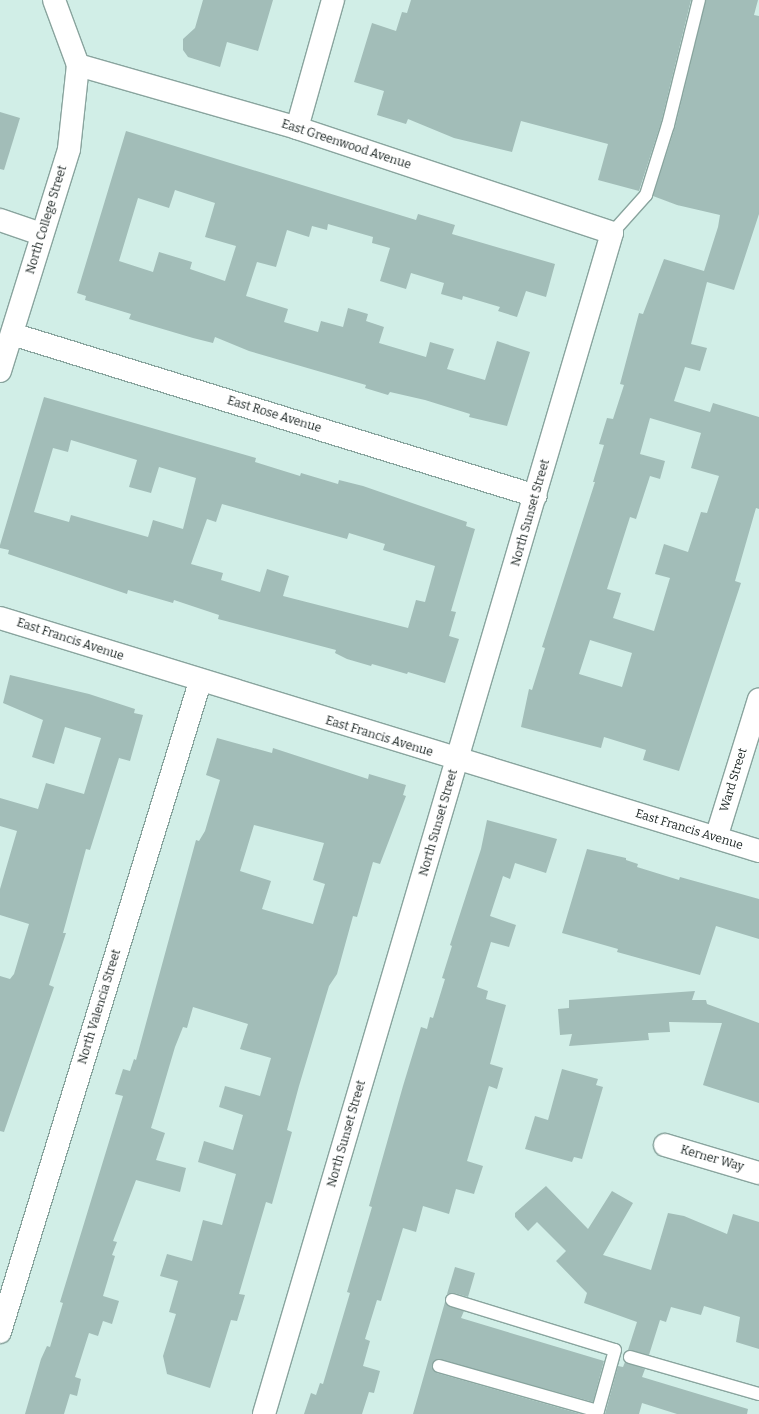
<!DOCTYPE html>
<html>
<head>
<meta charset="utf-8">
<style>
  body { margin:0 }
  #map { position:relative; width:759px; height:1414px; overflow:hidden; background:#d1eee7; font-family:Bitter,serif }
  div>[style] { position:absolute }
  .building>* { inset:0; background:#a2bdb8 }
  .roads { filter:drop-shadow(1px 0 #89a49e) drop-shadow(-1px 0 #89a49e) drop-shadow(0 1px #89a49e) drop-shadow(0 -1px #89a49e) }
  .service>* { height:12px; margin:-6px; padding:0 6px; transform-origin:6px; border-radius:6px; background:#fff }
  .minor>* { height:22px; margin:-11px; padding:0 11px; transform-origin:11px; border-radius:11px; background:#fff }
  span { translate:-50% -50%; white-space:nowrap; text-align:center; line-height:1.15; -webkit-text-stroke:3.5px #fff; paint-order:stroke }
  .street-label { font-size:12px; color:#182220 }
</style>
</head>
<body>
<div id="map">
  <div class="building">
    <i style="clip-path:polygon(203px 0,273px 0,258px 51px,227px 42px,220px 67px,188px 57px,183px 50px,183px 39px,195px 28px)"></i>
    <i style="clip-path:polygon(411px 0,691px 0,661px 123px,639px 191px,598px 180px,608px 144px,521px 121px,512px 152px,454px 138px,408px 119px,406px 124px,377px 115px,384px 91px,354px 82px,372px 23px,396px 31px,402px 12px,407px 13px)"></i>
    <i style="clip-path:polygon(evenodd,706px 0,758px 0,754px 15px,759px 16px,759px 214px,734px 290px,707px 282px,691px 344px,707px 348px,700px 371px,685px 367px,674px 401px,710px 412px,713px 403px,759px 417px,759px 509px,756px 508px,735px 581px,741px 583px,679px 771px,643px 760px,646px 750px,604px 737px,601px 748px,521px 727px,529px 689px,532px 690px,545px 648px,542px 647px,595px 482px,593px 482px,604px 445px,599px 444px,607px 418px,613px 419px,624px 385px,620px 384px,639px 313px,643px 314px,664px 259px,704px 271px,718px 227px,720px 215px,677px 205px,653px 196px,675px 127px,706px 0,650px 418px,701px 433px,691px 468px,719px 476px,707px 513px,701px 512px,688px 552px,664px 544px,655px 574px,670px 578px,654px 631px,613px 618px,621px 593px,607px 589px,630px 517px,636px 519px,650px 476px,660px 479px,665px 461px,640px 454px,650px 418px,706px 0,590px 640px,632px 653px,622px 687px,579px 674px,590px 640px)"></i>
    <i style="clip-path:polygon(0 112px,20px 118px,4px 170px,0 169px)"></i>
    <i style="clip-path:polygon(evenodd,126px 131px,416px 220px,418px 214px,455px 225px,452px 234px,555px 264px,546px 297px,526px 291px,517px 317px,498px 311px,500px 307px,463px 296px,462px 300px,441px 294px,444px 283px,411px 273px,406px 289px,380px 281px,390px 248px,372px 243px,373px 237px,328px 224px,327px 230px,312px 226px,309px 237px,287px 230px,276px 267px,257px 262px,246px 296px,288px 309px,284px 322px,318px 332px,321px 321px,343px 327px,348px 308px,368px 314px,366px 321px,384px 327px,379px 343px,426px 357px,430px 342px,454px 349px,447px 369px,485px 380px,497px 341px,530px 352px,507px 426px,469px 417px,470px 414px,425px 400px,390px 392px,388px 395px,365px 388px,366px 385px,249px 351px,215px 337px,213px 343px,193px 338px,129px 319px,131px 314px,85px 300px,86px 296px,77px 293px,126px 131px,175px 190px,215px 203px,205px 237px,236px 246px,225px 281px,190px 269px,192px 262px,159px 252px,153px 272px,119px 261px,138px 198px,169px 208px,175px 190px)"></i>
    <i style="clip-path:polygon(evenodd,44px 397px,256px 458px,255px 462px,300px 476px,301px 473px,338px 484px,339px 480px,363px 486px,467px 522px,466px 526px,475px 529px,451px 611px,456px 612px,449px 636px,459px 639px,445px 683px,408px 672px,407px 674px,372px 664px,371px 666px,347px 659px,335px 653px,336px 650px,218px 619px,219px 615px,174px 600px,173px 603px,128px 590px,127px 594px,8px 554px,9px 550px,0 548px,0 545px,44px 397px,71px 440px,137px 460px,129px 487px,151px 493px,159px 467px,196px 478px,183px 529px,153px 520px,148px 537px,71px 515px,69px 522px,34px 512px,53px 448px,68px 452px,71px 440px,44px 397px,222px 504px,347px 539px,349px 533px,385px 544px,383px 550px,435px 566px,425px 602px,416px 600px,408px 628px,283px 596px,289px 576px,267px 569px,260px 592px,221px 580px,223px 573px,191px 564px,207px 519px,216px 522px,222px 504px)"></i>
    <i style="clip-path:polygon(10px 675px,89px 694px,135px 709px,134px 713px,143px 715px,130px 761px,119px 758px,90px 850px,86px 849px,63px 933px,66px 933px,49px 985px,54px 987px,4px 1132px,0 1131px,0 976px,10px 979px,14px 974px,29px 924px,0 915px,0 889px,17px 831px,0 826px,0 798px,38px 809px,46px 783px,84px 794px,101px 738px,65px 727px,54px 764px,32px 757px,43px 720px,3px 703px)"></i>
    <i style="clip-path:polygon(evenodd,217px 738px,272px 753px,273px 748px,368px 779px,369px 774px,406px 785px,403px 795px,406px 796px,380px 864px,373px 862px,357px 917px,353px 916px,337px 974px,329px 986px,299px 1086px,287px 1130px,292px 1132px,272px 1204px,266px 1202px,239px 1294px,245px 1295px,237px 1321px,231px 1320px,210px 1388px,167px 1374px,163px 1356px,176px 1314px,169px 1312px,178px 1281px,160px 1276px,167px 1254px,192px 1261px,203px 1220px,222px 1225px,236px 1174px,198px 1162px,204px 1141px,233px 1150px,243px 1115px,219px 1107px,225px 1086px,260px 1096px,271px 1058px,240px 1049px,248px 1024px,193px 1007px,187px 1028px,183px 1027px,175px 1047px,151px 1128px,165px 1133px,156px 1160px,186px 1168px,180px 1192px,136px 1180px,113px 1241px,117px 1242px,112px 1255px,115px 1256px,103px 1296px,119px 1301px,112px 1324px,103px 1321px,98px 1336px,89px 1333px,75px 1377px,81px 1379px,77px 1396px,70px 1394px,64px 1414px,25px 1414px,41px 1359px,47px 1346px,50px 1347px,63px 1303px,60px 1302px,123px 1096px,115px 1094px,123px 1069px,130px 1071px,134px 1059px,136px 1060px,196px 840px,199px 841px,205px 831px,220px 780px,206px 775px,217px 738px,254px 825px,324px 843px,313px 880px,325px 884px,313px 924px,262px 909px,271px 881px,240px 871px,254px 825px)"></i>
    <i style="clip-path:polygon(487px 820px,557px 839px,546px 873px,515px 863px,510px 879px,503px 876px,490px 916px,516px 925px,509px 947px,491px 942px,477px 987px,488px 991px,486px 999px,506px 1005px,490px 1064px,503px 1068px,497px 1089px,489px 1086px,467px 1161px,483px 1166px,474px 1194px,456px 1189px,449px 1214px,423px 1206px,416px 1232px,403px 1228px,381px 1301px,377px 1300px,365px 1339px,370px 1341px,363px 1366px,380px 1371px,374px 1393px,369px 1392px,362px 1414px,304px 1414px,311px 1393px,316px 1395px,320px 1383px,323px 1384px,350px 1293px,347px 1292px,372px 1207px,369px 1206px,403px 1086px,421px 1027px,427px 1029px,430px 1017px,433px 1018px,445px 979px,442px 978px,452px 946px,450px 945px,481px 849px)"></i>
    <i style="clip-path:polygon(587px 849px,626px 858px,626px 860px,638px 864px,637px 867px,679px 880px,680px 877px,759px 899px,759px 939px,716px 926px,700px 975px,617px 952px,618px 949px,562px 933px)"></i>
    <i style="clip-path:polygon(695px 991px,692px 1000px,706px 1000px,707px 1004px,759px 1023px,759px 1103px,703px 1085px,722px 1023px,669px 1022px,670px 1032px,648px 1033px,649px 1040px,569px 1046px,572px 1034px,560px 1035px,558px 1009px,569px 1008px,569px 1000px)"></i>
    <i style="clip-path:polygon(562px 1069px,598px 1079px,596px 1085px,603px 1087px,582px 1159px,574px 1157px,572px 1162px,525px 1149px,535px 1116px,548px 1120px)"></i>
    <i style="clip-path:polygon(546px 1186px,588px 1229px,612px 1191px,633px 1203px,603px 1255px,651px 1270px,668px 1213px,684px 1216px,727px 1234px,733px 1214px,759px 1222px,759px 1349px,736px 1342px,740px 1317px,704px 1306px,701px 1315px,671px 1307px,666px 1322px,660px 1320px,649px 1355px,628px 1350px,637px 1322px,584px 1303px,587px 1293px,556px 1261px,566px 1251px,537px 1222px,528px 1231px,515px 1217px,515px 1213px)"></i>
    <i style="clip-path:polygon(455px 1267px,475px 1273px,468px 1297px,454px 1293px,447px 1294px)"></i>
    <i style="clip-path:polygon(445px 1302px,464px 1311px,461px 1318px,604px 1361px,593px 1402px,438px 1359px,432px 1364px,437px 1373px,581px 1414px,413px 1414px)"></i>
    <i style="clip-path:polygon(625px 1362px,645px 1369px,642px 1377px,748px 1409px,747px 1414px,677px 1414px,642px 1403px,639px 1414px,605px 1414px,618px 1366px,623px 1367px)"></i>
  </div>
  <div class="roads">
    <div class="service">
      <i style="left:612px;top:233px;width:51px;rotate:-48.2deg"></i>
      <i style="left:646px;top:195px;width:73px;rotate:-72.6deg"></i>
      <i style="left:668px;top:125px;width:129px;rotate:-76.1deg"></i>
      <i style="left:452px;top:1300px;width:170px;rotate:17.1deg"></i>
      <i style="left:615px;top:1350px;width:66px;rotate:105.7deg"></i>
      <i style="left:630px;top:1357px;width:134px;rotate:16deg"></i>
      <i style="left:439px;top:1366px;width:165px;rotate:15.8deg"></i>
    </div>
    <div class="minor">
      <i style="left:78px;top:65px;width:228px;rotate:16deg"></i>
      <i style="left:297px;top:128px;width:332px;rotate:18.4deg"></i>
      <i style="left:612px;top:233px;width:1231px;rotate:106.42deg"></i>
      <i style="left:297px;top:128px;width:133px;rotate:-74.3deg"></i>
      <i style="left:0;top:220px;width:43px;rotate:18.9deg"></i>
      <i style="left:12px;top:334px;width:548px;rotate:17.18deg"></i>
      <i style="left:0;top:371px;width:232px;rotate:-72.7deg"></i>
      <i style="left:69px;top:149px;width:84px;rotate:-83.9deg"></i>
      <i style="left:78px;top:65px;width:69px;rotate:-110.3deg"></i>
      <i style="left:0;top:618px;width:794px;rotate:17.07deg"></i>
      <i style="left:716px;top:838px;width:145px;rotate:-72.8deg"></i>
      <i style="left:665px;top:1145px;width:98px;rotate:16.6deg"></i>
      <i style="left:0;top:1332px;width:680px;rotate:-72.9deg"></i>
    </div>
  </div>
  <div class="street-label">
    <span style="left:346px;top:145px;rotate:18deg">East Greenwood Avenue</span>
    <span style="left:47px;top:220px;rotate:-73deg">North College Street</span>
    <span style="left:274px;top:415px;rotate:17deg">East Rose Avenue</span>
    <span style="left:531px;top:513px;rotate:-74deg">North Sunset Street</span>
    <span style="left:70px;top:640px;rotate:18deg">East Francis Avenue</span>
    <span style="left:379px;top:737px;rotate:17deg">East Francis Avenue</span>
    <span style="left:734px;top:780px;rotate:-73deg">Ward Street</span>
    <span style="left:439px;top:823px;rotate:-74deg">North Sunset Street</span>
    <span style="left:689px;top:830px;rotate:17deg">East Francis Avenue</span>
    <span style="left:100px;top:1007px;rotate:-73deg">North Valencia Street</span>
    <span style="left:347px;top:1134px;rotate:-74deg">North Sunset Street</span>
    <span style="left:712px;top:1159px;rotate:16deg">Kerner Way</span>
  </div>
</div>
</body>
</html>
